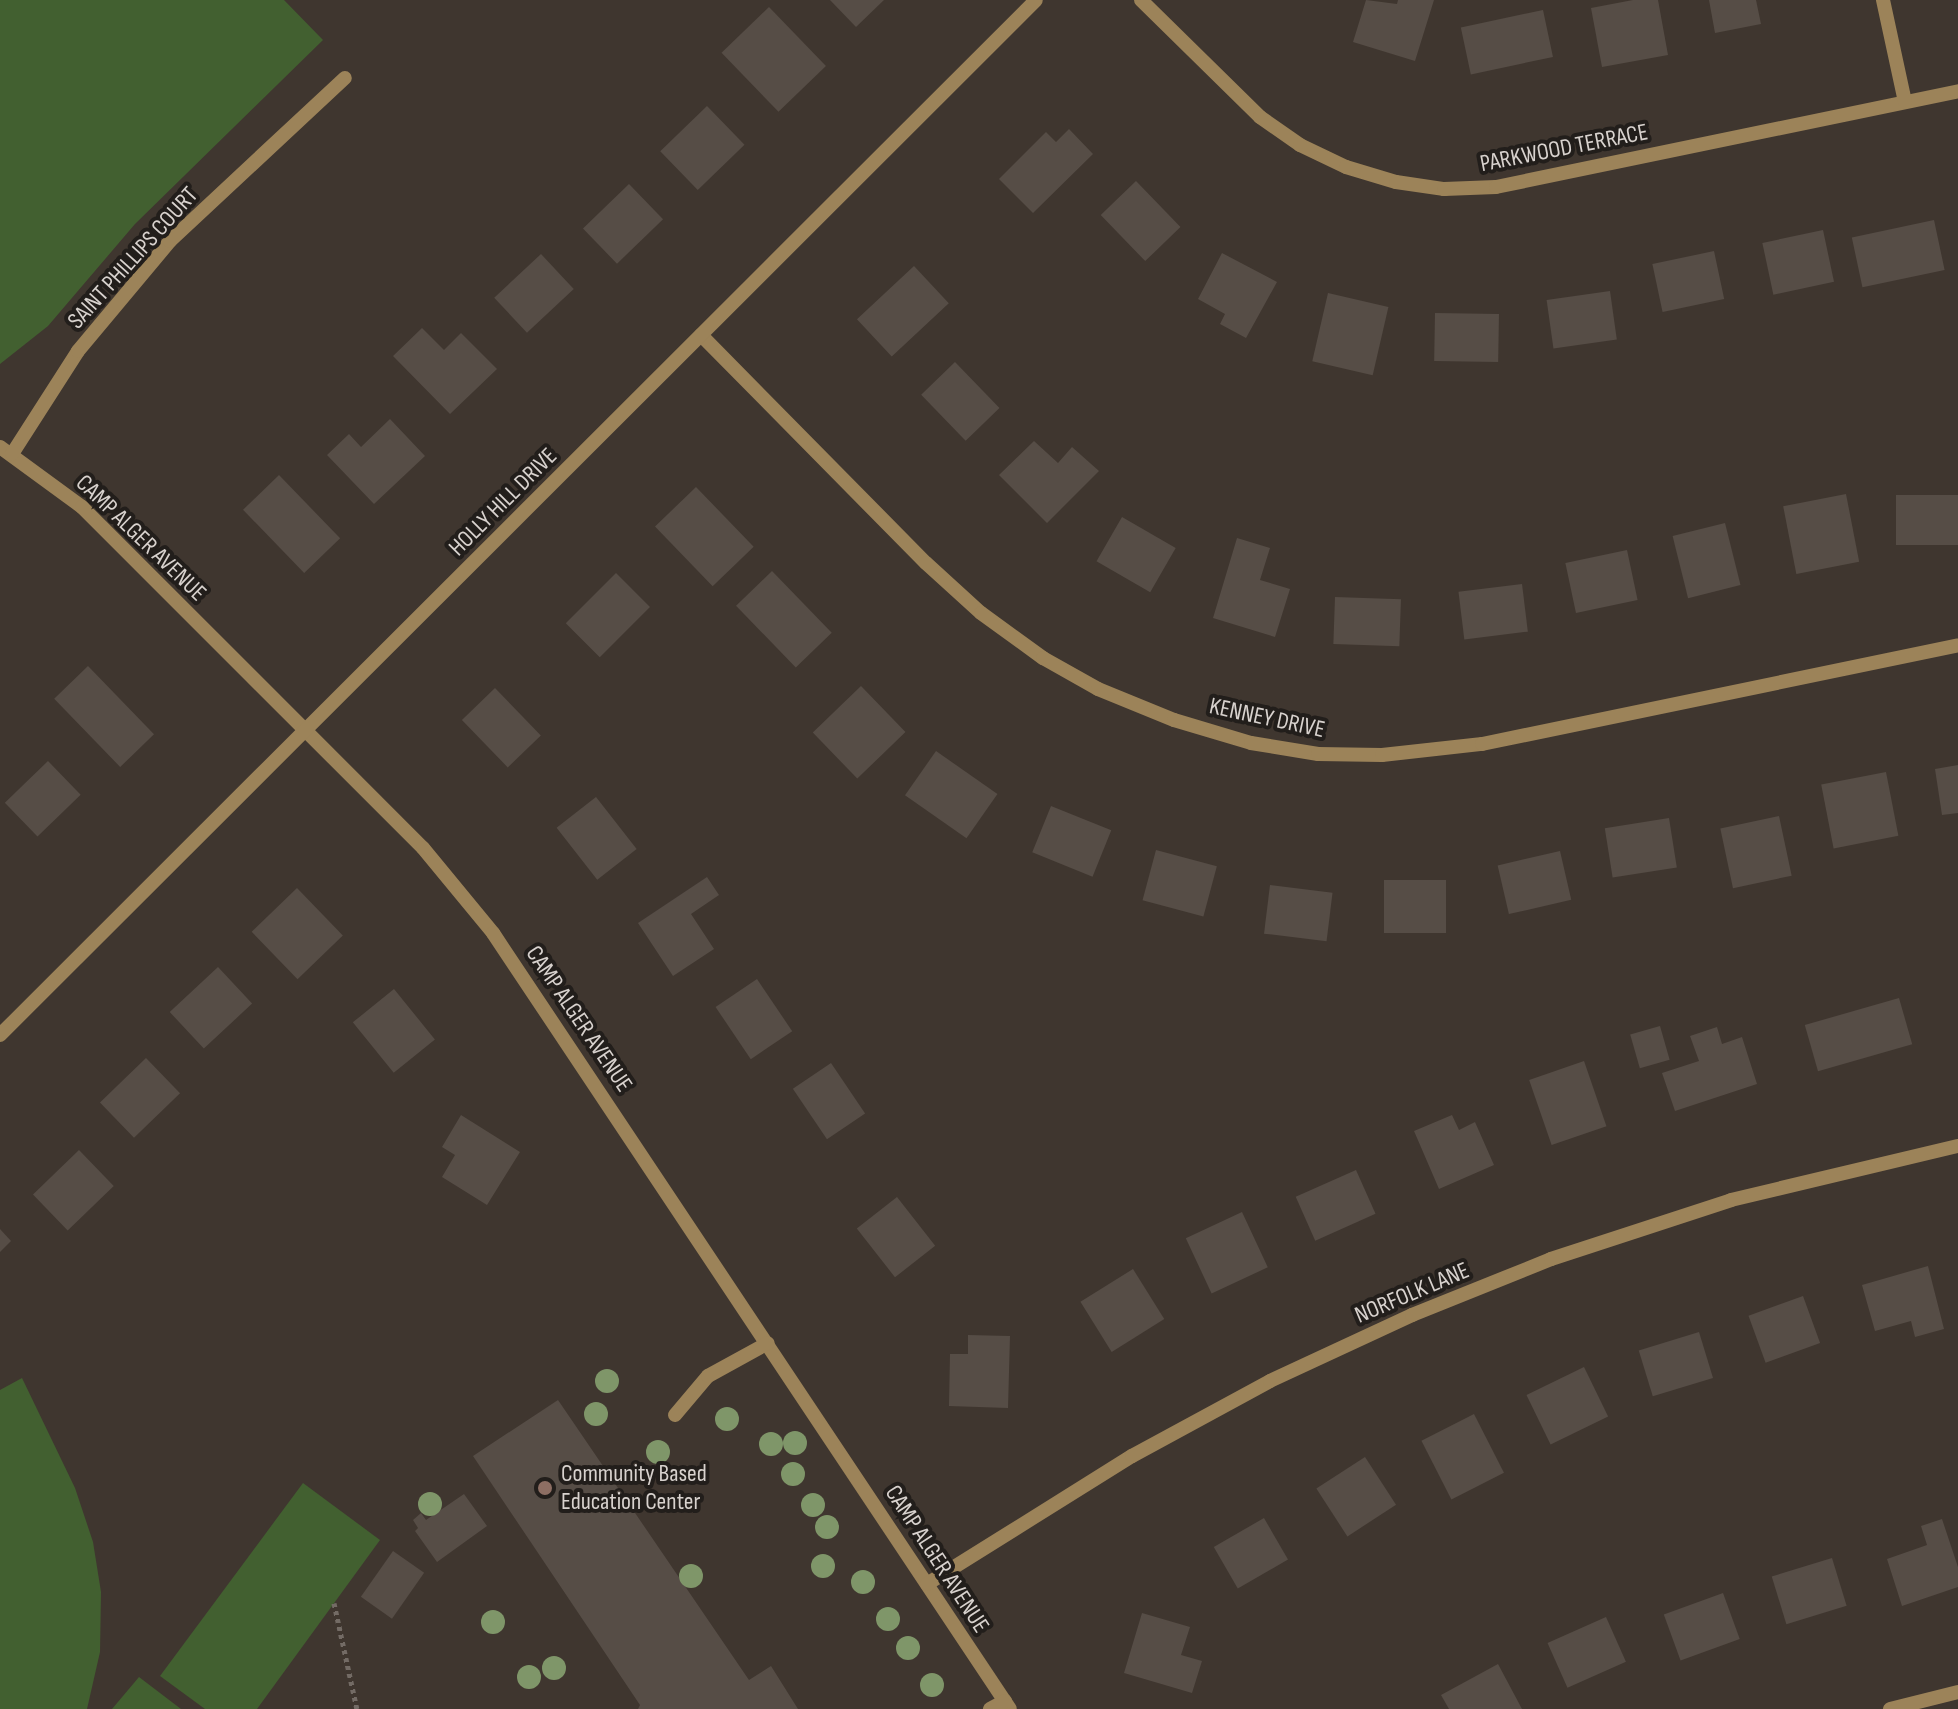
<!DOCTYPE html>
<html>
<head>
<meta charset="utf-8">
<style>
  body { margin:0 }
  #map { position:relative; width:1958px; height:1709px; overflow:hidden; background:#3f362f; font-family:"Sofia Sans Condensed",sans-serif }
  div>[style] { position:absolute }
  .green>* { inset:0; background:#426030 }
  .building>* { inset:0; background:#564d46; transform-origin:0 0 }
  .path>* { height:5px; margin-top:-2.5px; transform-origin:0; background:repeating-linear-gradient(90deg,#736b65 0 4px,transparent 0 8px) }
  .minor>* { height:14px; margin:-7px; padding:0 7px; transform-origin:7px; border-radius:7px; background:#9c8359 }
  .trees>* { width:24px; height:24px; margin:-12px; border-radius:50%; background:#7f9669 }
  .dots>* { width:22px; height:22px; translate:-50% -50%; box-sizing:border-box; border:4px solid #221e1b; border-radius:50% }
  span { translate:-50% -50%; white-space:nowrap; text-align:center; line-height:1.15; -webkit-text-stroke:8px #221e1b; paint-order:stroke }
  .street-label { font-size:24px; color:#d8d2ce }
  .poi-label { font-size:24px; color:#d8d2ce }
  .left { translate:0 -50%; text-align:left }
</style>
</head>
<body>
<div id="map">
  <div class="green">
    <i style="clip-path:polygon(0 0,284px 0,323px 40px,135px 224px,48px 326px,0 364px)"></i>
    <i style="clip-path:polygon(22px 1378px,75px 1488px,93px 1542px,101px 1592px,100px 1652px,87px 1709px,0 1709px,0 1390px)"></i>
    <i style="clip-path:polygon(303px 1483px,380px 1540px,257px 1709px,205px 1709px,160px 1676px)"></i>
    <i style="clip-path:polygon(139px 1677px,181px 1709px,112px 1709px)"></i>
  </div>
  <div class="building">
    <i style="clip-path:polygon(830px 0,884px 0,856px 27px)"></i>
    <i style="clip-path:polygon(1366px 0,1397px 4px,1398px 0,1434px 0,1415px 61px,1353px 42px)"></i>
    <i style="clip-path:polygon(1633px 0,1658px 0,1668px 55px,1602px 67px,1591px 8px)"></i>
    <i style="clip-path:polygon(1709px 0,1756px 0,1761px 24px,1715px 33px)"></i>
    <i style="left:769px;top:7px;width:82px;height:66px;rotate:46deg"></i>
    <i style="left:1543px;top:10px;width:48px;height:84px;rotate:78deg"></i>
    <i style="left:707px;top:106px;width:54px;height:65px;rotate:46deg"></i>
    <i style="clip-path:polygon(1069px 129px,1093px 154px,1033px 213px,999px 179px,1046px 132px,1056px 142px)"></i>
    <i style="left:1136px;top:181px;width:64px;height:49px;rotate:46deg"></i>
    <i style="left:629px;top:184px;width:49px;height:64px;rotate:46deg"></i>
    <i style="left:1934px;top:220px;width:51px;height:84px;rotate:78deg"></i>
    <i style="left:1823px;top:230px;width:53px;height:62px;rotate:78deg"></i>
    <i style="left:1714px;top:251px;width:49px;height:63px;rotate:78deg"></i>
    <i style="clip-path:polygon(1222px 253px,1277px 282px,1246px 338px,1220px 324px,1225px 314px,1198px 299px)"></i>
    <i style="left:541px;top:254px;width:48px;height:64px;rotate:47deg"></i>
    <i style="left:914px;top:266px;width:51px;height:78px;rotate:47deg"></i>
    <i style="left:1610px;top:291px;width:49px;height:64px;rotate:82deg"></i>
    <i style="left:1328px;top:293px;width:62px;height:70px;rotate:13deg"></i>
    <i style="left:1435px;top:313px;width:64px;height:48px;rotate:1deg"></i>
    <i style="clip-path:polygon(422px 328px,444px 350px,461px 333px,497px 369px,450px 414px,393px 356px)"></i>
    <i style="left:955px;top:362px;width:64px;height:47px;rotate:46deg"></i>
    <i style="clip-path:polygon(390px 419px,425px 456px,374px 504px,327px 455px,349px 434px,361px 447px)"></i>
    <i style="clip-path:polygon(1034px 441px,1058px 463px,1072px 447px,1099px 471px,1047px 523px,999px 475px)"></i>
    <i style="left:279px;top:475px;width:88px;height:50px;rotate:46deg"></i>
    <i style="left:696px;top:487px;width:83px;height:57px;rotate:46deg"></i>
    <i style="left:1846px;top:494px;width:69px;height:64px;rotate:79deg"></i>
    <i style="left:1958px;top:495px;width:50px;height:62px;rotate:90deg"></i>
    <i style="left:1122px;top:517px;width:62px;height:51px;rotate:30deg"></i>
    <i style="left:1725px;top:523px;width:64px;height:54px;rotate:76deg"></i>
    <i style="clip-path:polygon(1237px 538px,1270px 548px,1260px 580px,1290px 589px,1275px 637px,1213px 618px)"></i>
    <i style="left:1627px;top:550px;width:51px;height:63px;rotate:78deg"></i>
    <i style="left:772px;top:571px;width:86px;height:50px;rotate:46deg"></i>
    <i style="left:616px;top:573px;width:48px;height:71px;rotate:45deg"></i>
    <i style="left:1522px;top:584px;width:48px;height:64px;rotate:83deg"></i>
    <i style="left:1335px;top:597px;width:66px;height:47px;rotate:2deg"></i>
    <i style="left:88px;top:666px;width:95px;height:47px;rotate:46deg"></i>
    <i style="left:861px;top:686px;width:64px;height:67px;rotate:46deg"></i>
    <i style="left:495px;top:688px;width:66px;height:46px;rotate:46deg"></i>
    <i style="left:936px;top:751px;width:75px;height:54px;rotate:35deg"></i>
    <i style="left:48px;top:761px;width:47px;height:60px;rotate:46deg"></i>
    <i style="clip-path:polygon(1958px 765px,1958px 813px,1942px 815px,1935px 769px)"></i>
    <i style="left:1886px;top:772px;width:65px;height:66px;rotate:79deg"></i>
    <i style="left:596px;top:797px;width:66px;height:50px;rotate:52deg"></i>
    <i style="left:1051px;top:806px;width:65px;height:50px;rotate:22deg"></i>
    <i style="left:1779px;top:816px;width:61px;height:60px;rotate:78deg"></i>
    <i style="left:1669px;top:818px;width:50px;height:65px;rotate:81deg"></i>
    <i style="left:1156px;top:850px;width:63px;height:52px;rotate:15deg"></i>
    <i style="left:1560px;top:851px;width:50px;height:64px;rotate:77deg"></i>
    <i style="clip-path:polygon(707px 877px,719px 895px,691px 914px,714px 949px,673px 976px,638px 923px)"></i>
    <i style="left:1384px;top:880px;width:62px;height:53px"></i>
    <i style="left:1270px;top:885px;width:63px;height:49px;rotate:7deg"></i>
    <i style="left:297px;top:888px;width:66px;height:63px;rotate:46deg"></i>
    <i style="left:218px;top:967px;width:50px;height:66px;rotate:47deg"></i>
    <i style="left:757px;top:979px;width:63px;height:50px;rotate:56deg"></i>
    <i style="left:394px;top:989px;width:65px;height:53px;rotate:51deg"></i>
    <i style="left:1899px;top:998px;width:48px;height:98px;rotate:74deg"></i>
    <i style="left:1660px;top:1026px;width:35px;height:31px;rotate:74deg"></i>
    <i style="clip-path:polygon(1717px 1027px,1722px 1044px,1742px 1037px,1757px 1084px,1675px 1111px,1662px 1073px,1699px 1061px,1690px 1036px)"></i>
    <i style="left:146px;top:1058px;width:49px;height:64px;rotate:46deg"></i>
    <i style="left:1584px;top:1061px;width:69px;height:58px;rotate:71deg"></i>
    <i style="left:831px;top:1063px;width:61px;height:46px;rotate:56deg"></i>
    <i style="clip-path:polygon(461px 1115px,520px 1152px,487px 1205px,442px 1177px,455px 1155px,442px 1147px)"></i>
    <i style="clip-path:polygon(1452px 1115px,1459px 1130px,1475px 1122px,1494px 1165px,1439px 1189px,1414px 1131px)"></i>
    <i style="left:79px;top:1150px;width:50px;height:64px;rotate:46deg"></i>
    <i style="left:1356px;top:1170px;width:48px;height:66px;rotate:66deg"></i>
    <i style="left:897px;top:1197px;width:62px;height:51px;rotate:52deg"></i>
    <i style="left:1242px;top:1212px;width:61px;height:62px;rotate:65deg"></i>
    <i style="clip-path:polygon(0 1229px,11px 1241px,0 1252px)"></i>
    <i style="clip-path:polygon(1928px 1266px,1944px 1329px,1915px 1337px,1911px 1321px,1875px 1331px,1862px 1285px)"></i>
    <i style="left:1133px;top:1269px;width:59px;height:62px;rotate:58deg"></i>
    <i style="left:1803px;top:1296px;width:50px;height:58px;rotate:70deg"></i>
    <i style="left:1699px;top:1332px;width:48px;height:63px;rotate:73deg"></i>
    <i style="clip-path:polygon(968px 1335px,1010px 1336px,1008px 1408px,949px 1406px,950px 1354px,968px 1354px)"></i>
    <i style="left:1584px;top:1367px;width:55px;height:64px;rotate:64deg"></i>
    <i style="clip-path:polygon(558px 1400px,749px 1680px,771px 1666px,798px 1709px,638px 1709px,640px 1705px,473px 1456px)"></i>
    <i style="left:1474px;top:1414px;width:66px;height:59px;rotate:63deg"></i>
    <i style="left:1365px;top:1457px;width:57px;height:58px;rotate:57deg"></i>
    <i style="clip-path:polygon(464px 1494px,487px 1526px,437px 1562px,415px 1531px,418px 1528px,413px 1520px,421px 1513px,426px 1520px)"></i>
    <i style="left:1264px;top:1518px;width:48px;height:58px;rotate:60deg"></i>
    <i style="clip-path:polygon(1942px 1519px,1958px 1567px,1958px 1587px,1902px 1606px,1887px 1559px,1927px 1545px,1921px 1526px)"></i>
    <i style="left:393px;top:1551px;width:38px;height:56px;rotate:35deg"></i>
    <i style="left:1832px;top:1558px;width:50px;height:63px;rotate:73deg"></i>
    <i style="left:1723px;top:1593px;width:49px;height:63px;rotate:70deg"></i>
    <i style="clip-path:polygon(1142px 1613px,1190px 1627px,1181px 1655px,1202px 1661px,1192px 1693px,1124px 1673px)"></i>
    <i style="left:1606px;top:1617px;width:49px;height:64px;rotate:66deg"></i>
    <i style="clip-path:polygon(1498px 1664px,1522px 1709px,1449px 1709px,1441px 1695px)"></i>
  </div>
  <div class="path">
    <i style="left:334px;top:1603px;width:108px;rotate:77.8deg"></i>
  </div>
  <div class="minor">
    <i style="left:1141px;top:0;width:167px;rotate:44.5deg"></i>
    <i style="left:1260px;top:117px;width:49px;rotate:35deg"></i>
    <i style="left:1300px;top:145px;width:51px;rotate:25.6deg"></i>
    <i style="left:1346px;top:167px;width:52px;rotate:16.7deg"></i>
    <i style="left:1396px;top:182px;width:49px;rotate:8.3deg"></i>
    <i style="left:1444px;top:189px;width:52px;rotate:-2.2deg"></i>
    <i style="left:1496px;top:187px;width:472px;rotate:-11.7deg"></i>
    <i style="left:1883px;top:0;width:104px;rotate:77.8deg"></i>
    <i style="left:701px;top:335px;width:320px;rotate:45.4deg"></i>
    <i style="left:926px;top:563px;width:74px;rotate:42.3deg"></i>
    <i style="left:981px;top:613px;width:77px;rotate:36deg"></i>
    <i style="left:1043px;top:658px;width:63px;rotate:29.4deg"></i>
    <i style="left:1098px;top:689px;width:82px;rotate:22.2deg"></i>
    <i style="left:1174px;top:720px;width:80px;rotate:16.6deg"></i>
    <i style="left:1251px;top:743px;width:68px;rotate:9.3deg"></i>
    <i style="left:1318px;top:754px;width:64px;rotate:0.9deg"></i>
    <i style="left:1382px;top:755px;width:101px;rotate:-6.3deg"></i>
    <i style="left:1482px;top:744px;width:486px;rotate:-11.7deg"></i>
    <i style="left:0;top:447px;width:102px;rotate:36.2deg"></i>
    <i style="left:82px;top:507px;width:482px;rotate:45deg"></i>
    <i style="left:423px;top:848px;width:110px;rotate:50.5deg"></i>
    <i style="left:493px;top:933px;width:932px;rotate:56.33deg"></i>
    <i style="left:12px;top:454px;width:122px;rotate:-57.3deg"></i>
    <i style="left:78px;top:351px;width:143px;rotate:-50.1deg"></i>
    <i style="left:170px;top:241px;width:239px;rotate:-43deg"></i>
    <i style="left:0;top:1035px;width:1464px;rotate:-44.97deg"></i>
    <i style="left:675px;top:1415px;width:51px;rotate:-49.8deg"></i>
    <i style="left:708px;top:1376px;width:68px;rotate:-28.8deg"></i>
    <i style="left:927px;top:1584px;width:242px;rotate:-32deg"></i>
    <i style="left:1132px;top:1456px;width:157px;rotate:-28.5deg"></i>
    <i style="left:1270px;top:1381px;width:157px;rotate:-24.9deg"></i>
    <i style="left:1412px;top:1315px;width:150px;rotate:-21.9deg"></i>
    <i style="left:1551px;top:1259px;width:189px;rotate:-18.1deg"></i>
    <i style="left:1731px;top:1200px;width:233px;rotate:-13.4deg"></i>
    <i style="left:990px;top:1709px;width:17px;rotate:-28deg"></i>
    <i style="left:1890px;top:1709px;width:70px;rotate:-14deg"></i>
  </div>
  <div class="trees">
    <i style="left:607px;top:1381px"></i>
    <i style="left:596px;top:1414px"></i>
    <i style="left:727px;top:1419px"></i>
    <i style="left:795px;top:1443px"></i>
    <i style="left:771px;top:1444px"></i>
    <i style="left:658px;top:1452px"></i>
    <i style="left:793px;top:1474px"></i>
    <i style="left:430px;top:1504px"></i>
    <i style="left:813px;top:1505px"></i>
    <i style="left:827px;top:1527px"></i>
    <i style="left:823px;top:1566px"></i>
    <i style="left:691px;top:1576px"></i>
    <i style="left:863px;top:1582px"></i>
    <i style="left:888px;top:1619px"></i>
    <i style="left:493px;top:1622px"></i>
    <i style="left:908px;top:1648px"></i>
    <i style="left:554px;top:1668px"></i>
    <i style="left:529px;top:1677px"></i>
    <i style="left:932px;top:1685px"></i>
  </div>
  <div class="dots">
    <i style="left:545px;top:1488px;background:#8d6e63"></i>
  </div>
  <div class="street-label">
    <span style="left:1564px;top:148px;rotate:-11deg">PARKWOOD TERRACE</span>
    <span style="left:133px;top:258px;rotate:-48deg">SAINT PHILLIPS COURT</span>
    <span style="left:503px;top:502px;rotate:-45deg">HOLLY HILL DRIVE</span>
    <span style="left:141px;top:538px;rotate:44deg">CAMP ALGER AVENUE</span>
    <span style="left:1267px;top:718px;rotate:12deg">KENNEY DRIVE</span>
    <span style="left:579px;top:1019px;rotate:56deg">CAMP ALGER AVENUE</span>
    <span style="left:1412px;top:1293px;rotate:-23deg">NORFOLK LANE</span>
    <span style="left:937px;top:1559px;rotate:57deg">CAMP ALGER AVENUE</span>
  </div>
  <div class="poi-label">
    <span class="left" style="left:561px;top:1488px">Community Based<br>Education Center</span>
  </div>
</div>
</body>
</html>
